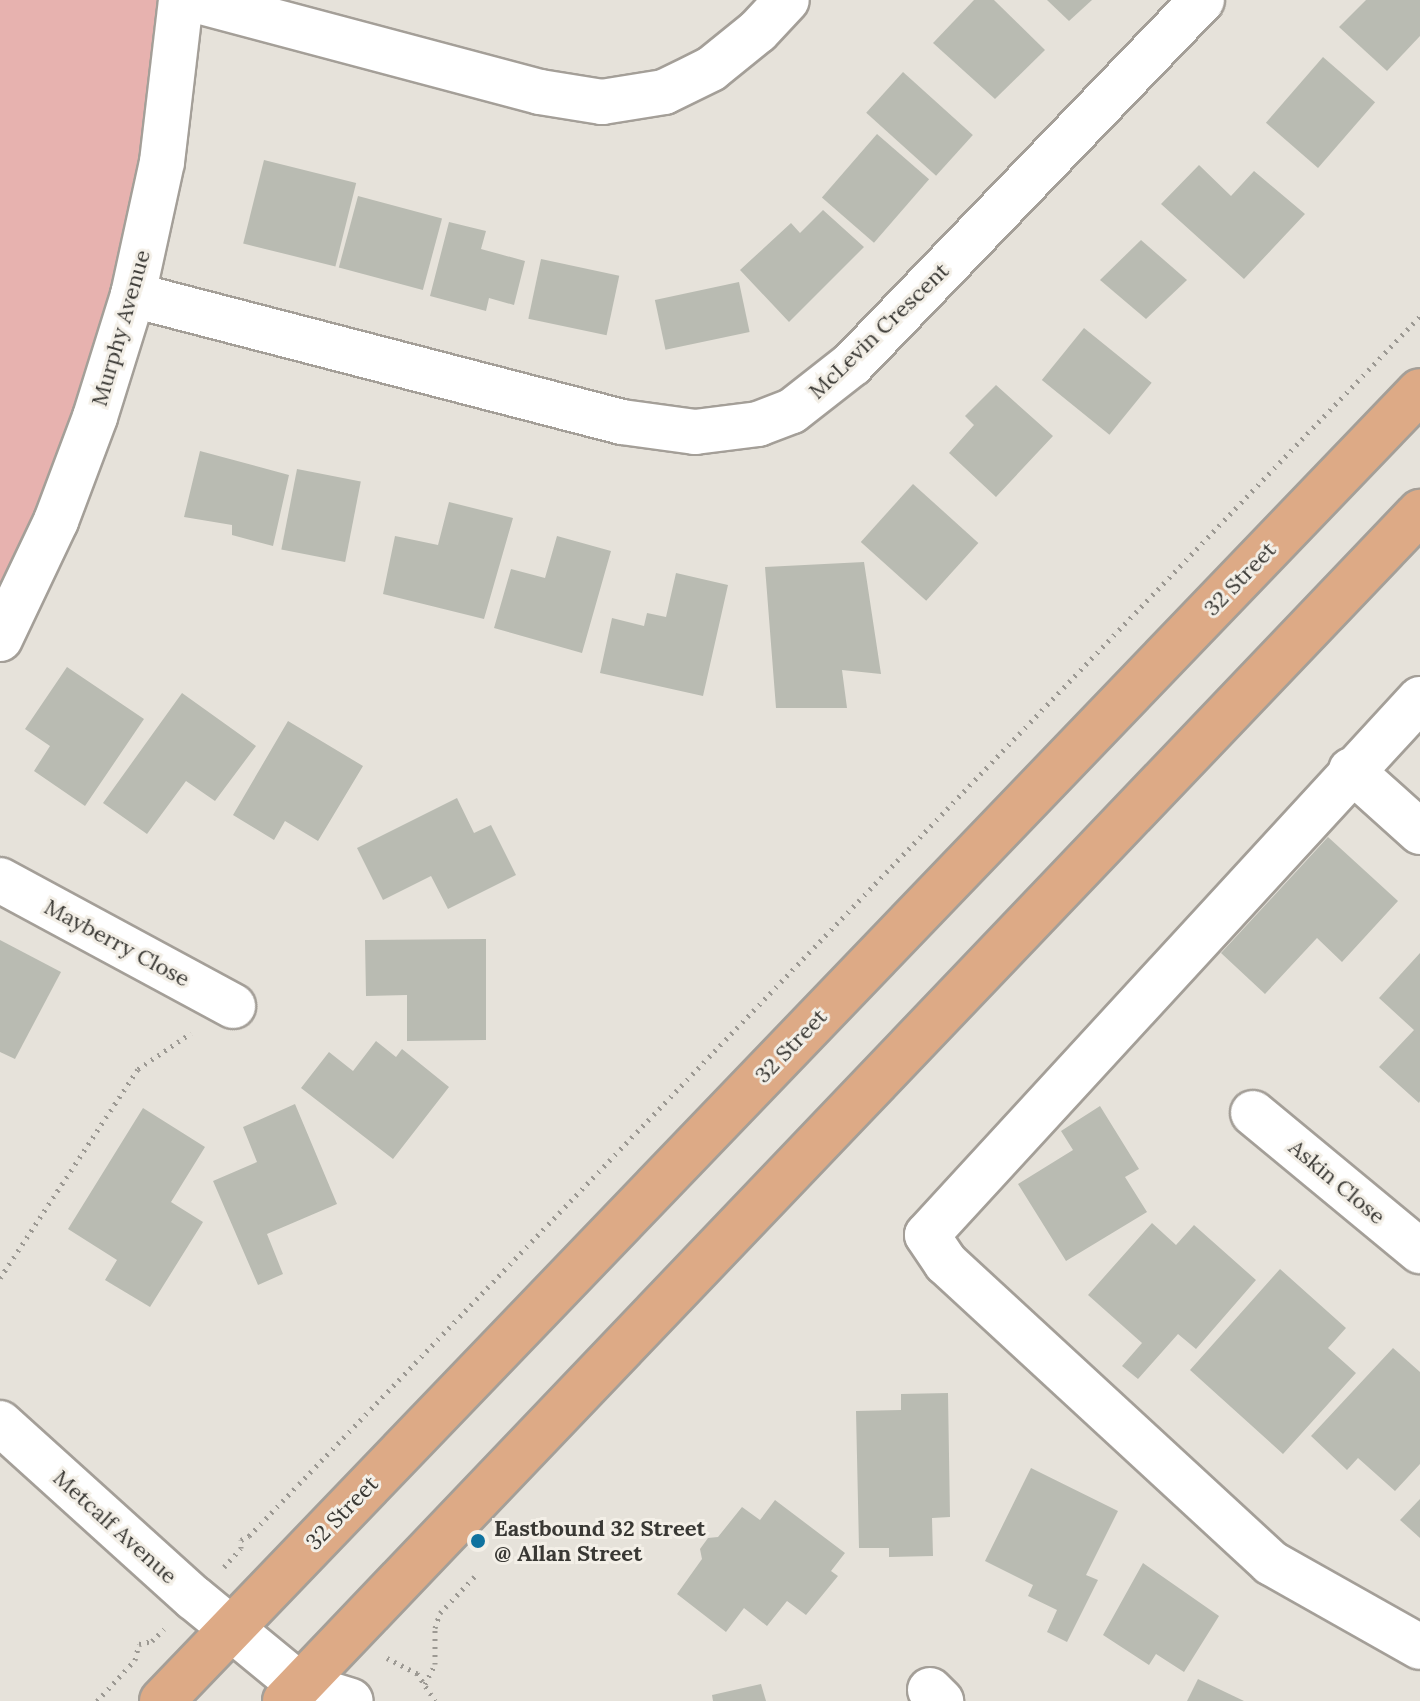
<!DOCTYPE html>
<html>
<head>
<meta charset="utf-8">
<style>
  body { margin:0 }
  #map { position:relative; width:1420px; height:1701px; overflow:hidden; background:#e6e2da; font-family:Lora,serif }
  div>[style] { position:absolute }
  .green>* { inset:0; background:#e7b2af }
  .building>* { inset:0; background:#b9bbb2; transform-origin:0 0 }
  .path>* { height:5px; margin-top:-2.5px; transform-origin:0; background:repeating-linear-gradient(90deg,#9c9993 0 2px,transparent 0 8px) }
  .roads { filter:drop-shadow(2px 0 #a49f98) drop-shadow(-2px 0 #a49f98) drop-shadow(0 2px #a49f98) drop-shadow(0 -2px #a49f98) }
  .minor>* { height:44px; margin:-22px; padding:0 22px; transform-origin:22px; border-radius:22px; background:#fff }
  .major>* { height:44px; margin:-22px; padding:0 22px; transform-origin:22px; border-radius:22px; background:#ddaa86 }
  .dots>* { width:22px; height:22px; translate:-50% -50%; box-sizing:border-box; border:4px solid #f3efe7; border-radius:50% }
  span { translate:-50% -50%; white-space:nowrap; text-align:center; line-height:1.15; -webkit-text-stroke:6px #f3efe7; paint-order:stroke }
  .street-label { font-size:22px; color:#393834 }
  .poi-label { font-size:22px; color:#393834; font-weight:700 }
  .left { translate:0 -50%; text-align:left }
</style>
</head>
<body>
<div id="map">
  <div class="green">
    <i style="clip-path:polygon(0 0,181px 0,162px 162px,0 622px)"></i>
  </div>
  <div class="building">
    <i style="clip-path:polygon(974px 0,994px 0,1045px 50px,995px 99px,933px 43px)"></i>
    <i style="clip-path:polygon(1047px 0,1092px 0,1069px 21px)"></i>
    <i style="clip-path:polygon(1366px 0,1420px 0,1420px 36px,1387px 71px,1339px 27px)"></i>
    <i style="left:1323px;top:57px;width:69px;height:87px;rotate:41deg"></i>
    <i style="left:903px;top:72px;width:94px;height:55px;rotate:42deg"></i>
    <i style="left:877px;top:134px;width:69px;height:84px;rotate:41deg"></i>
    <i style="left:264px;top:160px;width:95px;height:86px;rotate:14deg"></i>
    <i style="clip-path:polygon(1199px 165px,1231px 196px,1254px 171px,1305px 214px,1244px 279px,1161px 204px)"></i>
    <i style="left:358px;top:196px;width:87px;height:74px;rotate:15deg"></i>
    <i style="clip-path:polygon(823px 210px,864px 247px,789px 322px,740px 270px,791px 223px,800px 233px)"></i>
    <i style="clip-path:polygon(449px 222px,486px 231px,481px 249px,525px 261px,514px 305px,489px 298px,486px 311px,430px 296px)"></i>
    <i style="clip-path:polygon(1141px 240px,1187px 280px,1146px 319px,1100px 280px)"></i>
    <i style="left:541px;top:259px;width:80px;height:61px;rotate:12deg"></i>
    <i style="left:739px;top:282px;width:51px;height:86px;rotate:78deg"></i>
    <i style="left:1084px;top:328px;width:87px;height:67px;rotate:39deg"></i>
    <i style="clip-path:polygon(996px 385px,1053px 436px,996px 497px,949px 453px,974px 425px,965px 416px)"></i>
    <i style="clip-path:polygon(200px 451px,289px 475px,273px 546px,232px 535px,232px 525px,184px 517px)"></i>
    <i style="left:297px;top:469px;width:65px;height:82px;rotate:11deg"></i>
    <i style="left:913px;top:484px;width:88px;height:78px;rotate:42deg"></i>
    <i style="clip-path:polygon(449px 502px,513px 518px,484px 619px,383px 594px,395px 536px,438px 545px)"></i>
    <i style="clip-path:polygon(557px 536px,611px 551px,582px 653px,494px 628px,511px 569px,545px 578px)"></i>
    <i style="clip-path:polygon(864px 562px,881px 674px,842px 670px,847px 708px,776px 708px,765px 567px)"></i>
    <i style="clip-path:polygon(676px 573px,728px 585px,703px 696px,600px 673px,612px 618px,644px 626px,647px 613px,666px 617px)"></i>
    <i style="clip-path:polygon(67px 667px,144px 719px,85px 806px,34px 771px,50px 746px,25px 729px)"></i>
    <i style="clip-path:polygon(182px 693px,256px 746px,215px 801px,186px 781px,147px 834px,103px 803px)"></i>
    <i style="clip-path:polygon(288px 721px,363px 766px,318px 841px,285px 821px,274px 840px,233px 815px)"></i>
    <i style="clip-path:polygon(457px 798px,474px 833px,491px 825px,516px 875px,448px 909px,431px 876px,383px 900px,357px 848px)"></i>
    <i style="clip-path:polygon(1328px 837px,1398px 901px,1342px 962px,1317px 938px,1265px 994px,1221px 953px)"></i>
    <i style="clip-path:polygon(486px 939px,486px 1040px,407px 1041px,407px 995px,366px 996px,365px 940px)"></i>
    <i style="clip-path:polygon(0 940px,61px 972px,15px 1059px,0 1052px)"></i>
    <i style="clip-path:polygon(1420px 953px,1420px 1101px,1419px 1103px,1379px 1067px,1414px 1030px,1379px 998px)"></i>
    <i style="clip-path:polygon(376px 1041px,396px 1057px,402px 1049px,449px 1087px,393px 1159px,301px 1088px,329px 1052px,353px 1071px)"></i>
    <i style="clip-path:polygon(295px 1104px,337px 1204px,267px 1234px,283px 1274px,258px 1285px,213px 1181px,257px 1162px,243px 1127px)"></i>
    <i style="clip-path:polygon(1100px 1106px,1139px 1169px,1125px 1177px,1147px 1212px,1066px 1261px,1018px 1184px,1073px 1150px,1061px 1131px)"></i>
    <i style="clip-path:polygon(143px 1108px,205px 1147px,171px 1202px,203px 1222px,150px 1307px,105px 1280px,117px 1260px,68px 1229px)"></i>
    <i style="clip-path:polygon(1152px 1223px,1176px 1245px,1194px 1225px,1256px 1280px,1196px 1349px,1178px 1334px,1138px 1379px,1122px 1366px,1142px 1343px,1088px 1295px)"></i>
    <i style="clip-path:polygon(1280px 1269px,1346px 1328px,1328px 1348px,1356px 1373px,1283px 1454px,1190px 1370px)"></i>
    <i style="clip-path:polygon(1393px 1348px,1420px 1372px,1420px 1464px,1395px 1491px,1358px 1458px,1347px 1470px,1311px 1436px)"></i>
    <i style="clip-path:polygon(948px 1393px,950px 1517px,932px 1518px,933px 1556px,889px 1557px,889px 1548px,859px 1548px,856px 1411px,901px 1410px,901px 1394px)"></i>
    <i style="clip-path:polygon(1031px 1468px,1118px 1511px,1086px 1575px,1098px 1580px,1067px 1642px,1047px 1632px,1057px 1610px,1028px 1596px,1033px 1585px,985px 1561px)"></i>
    <i style="clip-path:polygon(1420px 1499px,1420px 1538px,1400px 1520px)"></i>
    <i style="clip-path:polygon(775px 1500px,845px 1553px,831px 1571px,838px 1576px,806px 1615px,787px 1601px,767px 1626px,744px 1608px,726px 1632px,677px 1594px,702px 1559px,700px 1549px,708px 1538px,718px 1537px,742px 1507px,760px 1520px)"></i>
    <i style="clip-path:polygon(1143px 1563px,1219px 1616px,1184px 1672px,1156px 1654px,1149px 1665px,1103px 1635px)"></i>
    <i style="clip-path:polygon(1198px 1679px,1244px 1701px,1187px 1701px)"></i>
    <i style="clip-path:polygon(761px 1684px,766px 1701px,713px 1701px,712px 1695px)"></i>
  </div>
  <div class="path">
    <i style="left:0;top:1278px;width:250px;rotate:-56.6deg"></i>
    <i style="left:138px;top:1069px;width:64px;rotate:-34.2deg"></i>
    <i style="left:224px;top:1567px;width:25px;rotate:-48deg"></i>
    <i style="left:241px;top:1548px;width:8px;rotate:-90deg"></i>
    <i style="left:241px;top:1540px;width:9px;rotate:-27deg"></i>
    <i style="left:249px;top:1536px;width:1691px;rotate:-46.17deg"></i>
    <i style="left:387px;top:1658px;width:34px;rotate:27deg"></i>
    <i style="left:417px;top:1673px;width:33px;rotate:57deg"></i>
    <i style="left:425px;top:1684px;width:22px;rotate:-63deg"></i>
    <i style="left:435px;top:1664px;width:36px;rotate:-90deg"></i>
    <i style="left:435px;top:1628px;width:16px;rotate:-72deg"></i>
    <i style="left:440px;top:1613px;width:51px;rotate:-46.6deg"></i>
    <i style="left:97px;top:1701px;width:56px;rotate:-47.2deg"></i>
    <i style="left:135px;top:1660px;width:16px;rotate:-76deg"></i>
    <i style="left:139px;top:1644px;width:13px;rotate:-13deg"></i>
    <i style="left:152px;top:1641px;width:17px;rotate:-45deg"></i>
  </div>
  <div class="roads">
    <div class="minor">
      <i style="left:194px;top:0;width:358px;rotate:14.9deg"></i>
      <i style="left:540px;top:92px;width:63px;rotate:9.2deg"></i>
      <i style="left:602px;top:102px;width:63px;rotate:-9.2deg"></i>
      <i style="left:664px;top:92px;width:52px;rotate:-26.1deg"></i>
      <i style="left:711px;top:69px;width:60px;rotate:-39deg"></i>
      <i style="left:758px;top:31px;width:42px;rotate:-46.9deg"></i>
      <i style="left:133px;top:295px;width:505px;rotate:14.56deg"></i>
      <i style="left:622px;top:422px;width:74px;rotate:7.8deg"></i>
      <i style="left:695px;top:432px;width:64px;rotate:-7.2deg"></i>
      <i style="left:758px;top:424px;width:36px;rotate:-21deg"></i>
      <i style="left:792px;top:411px;width:76px;rotate:-38.1deg"></i>
      <i style="left:852px;top:364px;width:505px;rotate:-46.12deg"></i>
      <i style="left:0;top:639px;width:131px;rotate:-64.6deg"></i>
      <i style="left:56px;top:521px;width:111px;rotate:-69.4deg"></i>
      <i style="left:95px;top:417px;width:128px;rotate:-72.7deg"></i>
      <i style="left:133px;top:295px;width:136px;rotate:-77.7deg"></i>
      <i style="left:162px;top:162px;width:163px;rotate:-83.3deg"></i>
      <i style="left:1420px;top:699px;width:728px;rotate:132.61deg"></i>
      <i style="left:927px;top:1235px;width:34px;rotate:56deg"></i>
      <i style="left:946px;top:1263px;width:442px;rotate:42.7deg"></i>
      <i style="left:1271px;top:1563px;width:171px;rotate:29.4deg"></i>
      <i style="left:1351px;top:770px;width:93px;rotate:41.9deg"></i>
      <i style="left:0;top:880px;width:265px;rotate:28.4deg"></i>
      <i style="left:1253px;top:1113px;width:217px;rotate:39.6deg"></i>
      <i style="left:0;top:1423px;width:261px;rotate:42.1deg"></i>
      <i style="left:194px;top:1598px;width:137px;rotate:39.4deg"></i>
      <i style="left:300px;top:1685px;width:53px;rotate:17.4deg"></i>
      <i style="left:930px;top:1690px;width:16px;rotate:45deg"></i>
    </div>
    <div class="major">
      <i style="left:162px;top:1701px;width:1816px;rotate:-46.16deg"></i>
      <i style="left:285px;top:1701px;width:1644px;rotate:-46.33deg"></i>
    </div>
  </div>
  <div class="dots">
    <i style="left:478px;top:1541px;background:#0f729f"></i>
  </div>
  <div class="street-label">
    <span style="left:121px;top:328px;rotate:-74deg">Murphy Avenue</span>
    <span style="left:879px;top:331px;rotate:-44deg">McLevin Crescent</span>
    <span style="left:1240px;top:579px;rotate:-46deg">32 Street</span>
    <span style="left:117px;top:943px;rotate:28deg">Mayberry Close</span>
    <span style="left:791px;top:1046px;rotate:-46deg">32 Street</span>
    <span style="left:1337px;top:1182px;rotate:40deg">Askin Close</span>
    <span style="left:342px;top:1513px;rotate:-46deg">32 Street</span>
    <span style="left:115px;top:1527px;rotate:42deg">Metcalf Avenue</span>
  </div>
  <div class="poi-label">
    <span class="left" style="left:494px;top:1541px">Eastbound 32 Street<br>@ Allan Street</span>
  </div>
</div>
</body>
</html>
